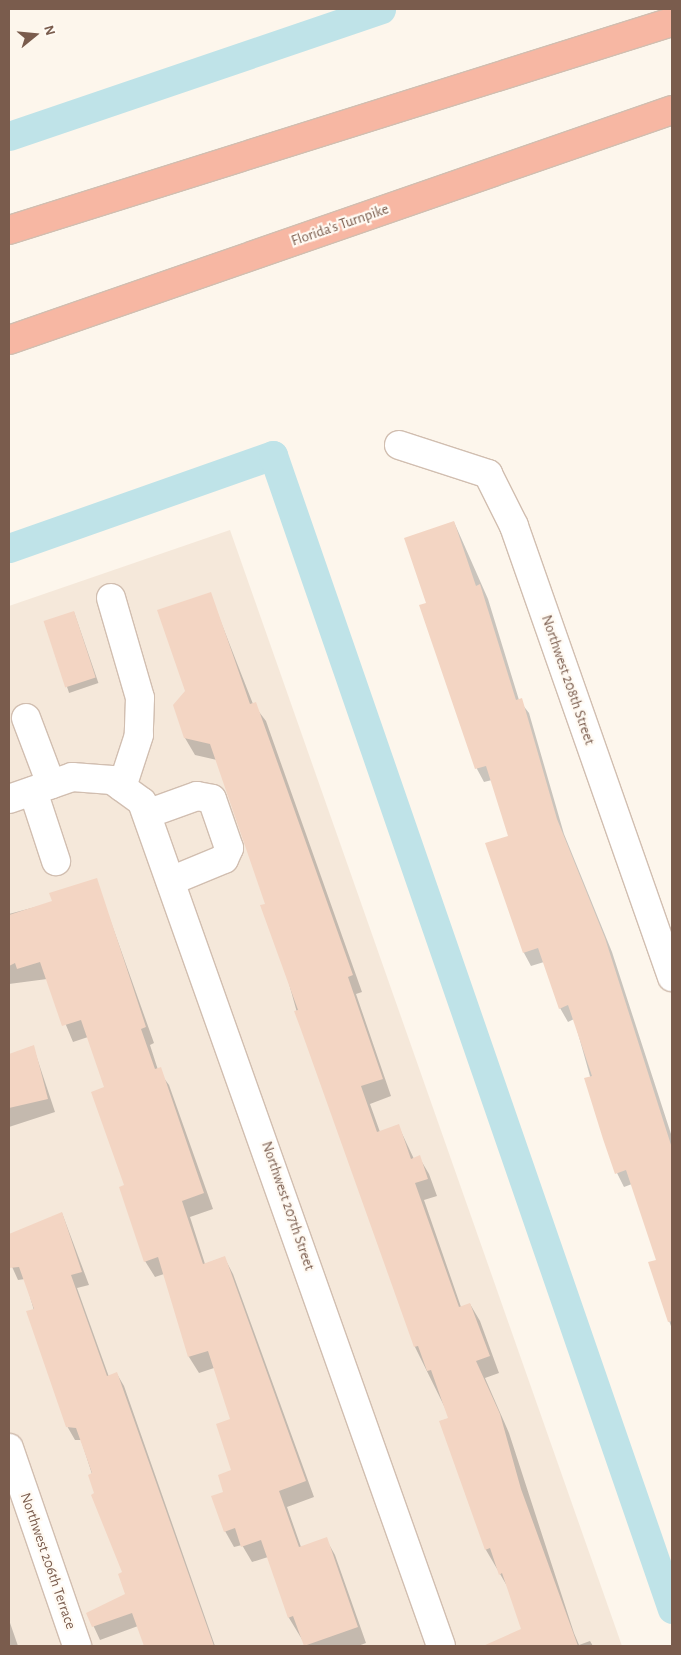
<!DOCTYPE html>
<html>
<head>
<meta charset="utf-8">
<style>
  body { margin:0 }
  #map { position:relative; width:681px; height:1655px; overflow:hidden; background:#fdf6ec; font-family:"Alegreya Sans",sans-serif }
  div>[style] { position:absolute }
  .residential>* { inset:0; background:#f5e8da }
  .shadow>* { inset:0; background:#0003; transform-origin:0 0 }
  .canal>* { height:29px; margin:-14.5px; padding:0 14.5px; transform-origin:14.5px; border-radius:14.5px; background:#bfe3e8 }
  .building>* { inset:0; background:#f3d5c3; transform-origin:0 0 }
  .roads { filter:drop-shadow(1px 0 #d1beb0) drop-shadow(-1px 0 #d1beb0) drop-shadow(0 1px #d1beb0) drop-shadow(0 -1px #d1beb0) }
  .minor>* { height:28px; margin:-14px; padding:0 14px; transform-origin:14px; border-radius:14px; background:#fff }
  .highway>* { height:28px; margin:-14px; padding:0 14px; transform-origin:14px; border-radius:14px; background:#f7b7a3 }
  span { translate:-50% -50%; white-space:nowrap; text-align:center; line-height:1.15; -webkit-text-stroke:4.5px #fffaf3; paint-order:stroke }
  .street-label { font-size:15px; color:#7a5c4d }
  .frame { position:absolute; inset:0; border:10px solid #7a5c4d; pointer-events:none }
  .north { position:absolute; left:10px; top:10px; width:50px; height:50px; -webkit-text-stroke:4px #fffaf3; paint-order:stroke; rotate:73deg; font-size:14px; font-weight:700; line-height:20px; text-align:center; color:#7a5c4d }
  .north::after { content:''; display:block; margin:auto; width:18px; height:22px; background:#7a5c4d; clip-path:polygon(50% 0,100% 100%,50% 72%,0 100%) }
</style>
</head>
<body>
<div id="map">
  <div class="residential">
    <i style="clip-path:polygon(230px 530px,622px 1646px,9px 1646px,9px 606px)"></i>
  </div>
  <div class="shadow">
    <i style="clip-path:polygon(454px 522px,488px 599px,519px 700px,529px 713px,564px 834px,612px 952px,672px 1137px,672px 1329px,662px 1301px,657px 1260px,632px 1184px,624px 1187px,617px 1173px,574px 1019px,568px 1022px,560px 1008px,544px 962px,531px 966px,524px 953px,509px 836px,492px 780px,484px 782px,477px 769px,421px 606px,428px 604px)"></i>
    <i style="clip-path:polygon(210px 594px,253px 704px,266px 721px,362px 992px,356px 994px,391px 1096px,370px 1104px,380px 1132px,398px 1125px,414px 1159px,419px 1157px,429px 1174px,437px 1196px,424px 1200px,461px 1307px,470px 1304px,480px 1321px,499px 1373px,485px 1378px,509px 1433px,574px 1633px,579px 1645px,590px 1641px,593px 1646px,519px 1646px,515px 1633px,523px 1630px,510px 1591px,486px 1550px,441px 1421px,450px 1418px,415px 1347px,301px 1027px,267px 904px,217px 760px,195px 755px,185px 738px,187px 691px)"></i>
    <i style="left:74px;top:612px;width:75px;height:31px;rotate:71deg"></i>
    <i style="clip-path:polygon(96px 880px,154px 1043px,150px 1045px,158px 1070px,169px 1085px,213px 1209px,190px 1217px,205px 1264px,224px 1257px,233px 1274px,314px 1497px,287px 1507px,301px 1547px,326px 1539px,335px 1555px,366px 1643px,358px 1646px,306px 1646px,289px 1618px,268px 1557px,252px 1562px,242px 1545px,234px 1547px,225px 1531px,225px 1492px,233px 1471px,232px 1420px,214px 1368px,199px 1373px,189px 1357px,164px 1274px,155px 1277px,145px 1261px,106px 1088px,88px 1037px,73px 1042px,47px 979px,9px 984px,9px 914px,54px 902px)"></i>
    <i style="clip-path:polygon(33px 1046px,55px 1112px,9px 1127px,9px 1055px)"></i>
    <i style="clip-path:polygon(62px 1213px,89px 1285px,77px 1288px,109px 1377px,117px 1374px,124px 1386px,215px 1646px,145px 1646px,138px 1626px,100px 1640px,88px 1614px,127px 1595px,124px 1573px,81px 1440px,75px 1440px,67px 1426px,25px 1279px,18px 1280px,9px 1260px,9px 1235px)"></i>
    <i style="clip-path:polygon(9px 1620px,18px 1646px,9px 1646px)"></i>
  </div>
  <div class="canal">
    <i style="left:9px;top:136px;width:393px;rotate:-18.8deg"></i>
    <i style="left:9px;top:548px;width:280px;rotate:-19.4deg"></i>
    <i style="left:273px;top:455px;width:1221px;rotate:70.93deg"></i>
  </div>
  <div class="building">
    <i style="clip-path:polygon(454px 521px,476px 586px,480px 584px,516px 700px,522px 698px,557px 819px,605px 938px,672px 1148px,672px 1321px,668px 1322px,648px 1262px,656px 1260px,626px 1170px,615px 1174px,603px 1139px,584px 1078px,592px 1076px,568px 1005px,559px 1009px,538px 948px,523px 953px,485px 843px,508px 836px,486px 766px,475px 769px,419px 605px,426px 603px,404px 538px)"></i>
    <i style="clip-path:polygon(211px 592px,250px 704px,256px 702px,353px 975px,348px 977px,383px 1079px,361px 1086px,377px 1132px,399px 1124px,411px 1159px,420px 1155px,428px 1179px,415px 1183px,459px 1307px,470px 1303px,490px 1356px,476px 1361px,500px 1414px,521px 1489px,578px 1646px,483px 1646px,521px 1629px,502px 1573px,499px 1575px,490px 1548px,485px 1550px,439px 1421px,448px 1418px,431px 1370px,427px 1371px,418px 1346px,414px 1347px,300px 1027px,294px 1011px,298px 1010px,260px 905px,265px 904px,210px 744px,184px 738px,173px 705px,185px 691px,157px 610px)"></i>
    <i style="left:74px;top:611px;width:70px;height:32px;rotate:72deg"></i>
    <i style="clip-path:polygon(97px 878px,146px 1027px,141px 1029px,155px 1069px,161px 1067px,204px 1193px,182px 1201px,203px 1264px,225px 1256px,306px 1481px,279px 1491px,299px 1547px,327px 1537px,358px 1627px,304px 1646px,293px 1616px,288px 1618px,261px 1540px,241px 1547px,235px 1528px,224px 1532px,211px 1496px,223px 1492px,218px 1475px,231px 1470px,216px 1424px,230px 1419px,208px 1351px,188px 1357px,158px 1257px,144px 1262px,119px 1187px,124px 1185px,91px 1092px,104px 1087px,81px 1020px,62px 1026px,40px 962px,17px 969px,15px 963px,9px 966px,9px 915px,52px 901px,49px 893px)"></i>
    <i style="clip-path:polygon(34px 1045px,48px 1099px,9px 1108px,9px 1054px)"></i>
    <i style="clip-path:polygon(62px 1212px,82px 1272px,71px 1275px,107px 1376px,117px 1372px,214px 1646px,144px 1646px,132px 1613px,92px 1627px,86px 1613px,125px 1594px,118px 1574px,122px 1572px,91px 1495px,94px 1493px,88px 1475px,92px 1473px,76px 1428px,66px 1427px,26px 1311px,34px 1309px,19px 1267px,9px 1268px,9px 1234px)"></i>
  </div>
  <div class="roads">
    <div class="minor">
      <i style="left:399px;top:445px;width:94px;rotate:18deg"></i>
      <i style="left:488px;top:474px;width:58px;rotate:63.4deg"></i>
      <i style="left:514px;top:526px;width:478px;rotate:70.7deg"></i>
      <i style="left:111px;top:598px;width:104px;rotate:73.8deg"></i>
      <i style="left:140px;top:698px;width:37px;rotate:92deg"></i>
      <i style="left:139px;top:735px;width:55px;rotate:108.1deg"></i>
      <i style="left:26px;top:718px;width:71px;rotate:69.3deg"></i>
      <i style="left:33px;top:791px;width:74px;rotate:71.8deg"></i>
      <i style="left:9px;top:799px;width:67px;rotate:-19.2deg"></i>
      <i style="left:72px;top:777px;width:40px;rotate:4.3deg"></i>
      <i style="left:112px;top:780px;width:37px;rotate:36deg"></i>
      <i style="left:142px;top:802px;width:895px;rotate:70.49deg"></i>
      <i style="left:147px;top:814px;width:53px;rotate:-19.8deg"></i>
      <i style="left:197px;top:796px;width:15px;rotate:11deg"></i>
      <i style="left:212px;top:799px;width:52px;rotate:70.9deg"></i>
      <i style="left:229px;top:848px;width:12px;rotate:114deg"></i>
      <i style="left:224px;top:859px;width:55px;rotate:157.6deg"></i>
      <i style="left:9px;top:1448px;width:209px;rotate:71deg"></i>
    </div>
    <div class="highway">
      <i style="left:9px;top:230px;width:695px;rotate:-17.42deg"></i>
      <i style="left:9px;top:340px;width:702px;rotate:-19.13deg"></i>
    </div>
  </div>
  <div class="street-label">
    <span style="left:340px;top:225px;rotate:-19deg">Florida's Turnpike</span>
    <span style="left:568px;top:680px;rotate:71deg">Northwest 208th Street</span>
    <span style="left:288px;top:1206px;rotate:71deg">Northwest 207th Street</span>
    <span style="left:48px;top:1561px;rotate:71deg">Northwest 206th Terrace</span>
  </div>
  <div class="frame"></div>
  <div class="north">N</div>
</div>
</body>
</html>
